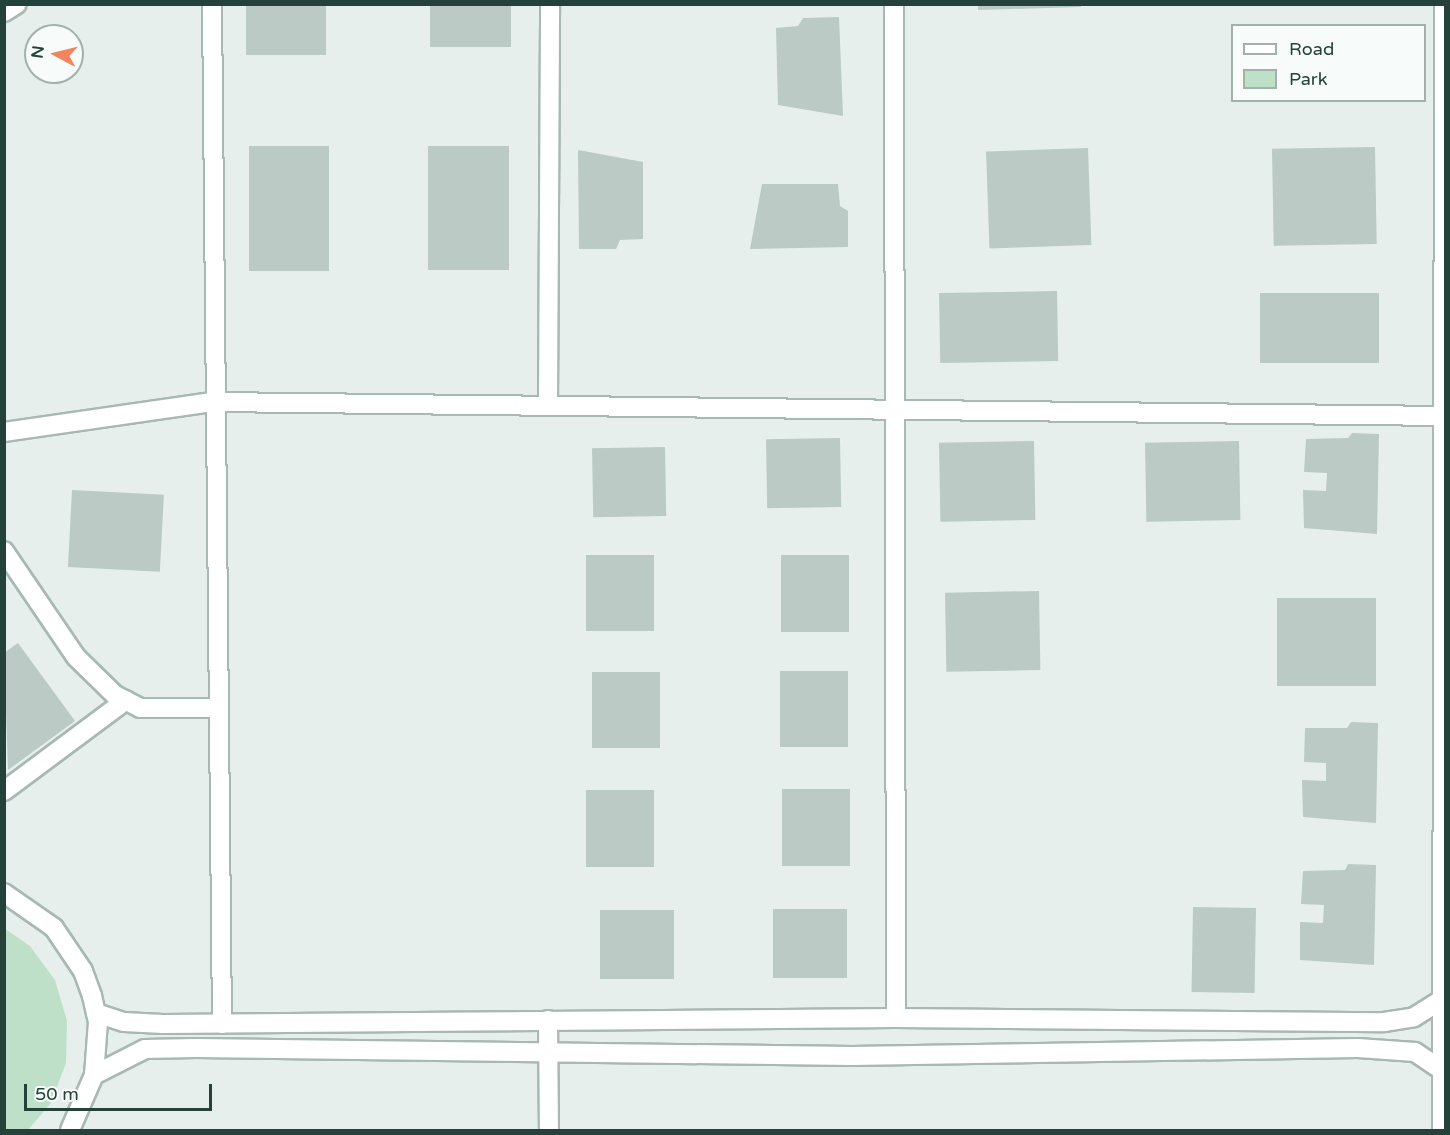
<!DOCTYPE html>
<html>
<head>
<meta charset="utf-8">
<style>
  body { margin:0 }
  #map { position:relative; width:1450px; height:1135px; overflow:hidden; background:#e6efeb; font-family:"Varela Round",sans-serif }
  div>[style] { position:absolute }
  .green>* { inset:0; background:#bfe0c8 }
  .building>* { inset:0; background:#bbcac4; transform-origin:0 0 }
  .roads { filter:drop-shadow(2px 0 #a8b8b2) drop-shadow(-2px 0 #a8b8b2) drop-shadow(0 2px #a8b8b2) drop-shadow(0 -2px #a8b8b2) }
  .minor>* { height:18px; margin:-9px; padding:0 9px; transform-origin:9px; border-radius:9px; background:#fff }
  .tertiary>* { height:18px; margin:-9px; padding:0 9px; transform-origin:9px; border-radius:9px; background:#fff }
  .secondary>* { height:18px; margin:-9px; padding:0 9px; transform-origin:9px; border-radius:9px; background:#fff }
  span { translate:-50% -50%; white-space:nowrap; text-align:center; line-height:1.15; -webkit-text-stroke:5px #f7fbf9; paint-order:stroke }
  .frame { position:absolute; inset:0; border:6px solid #24423a; pointer-events:none }
  .legend { position:absolute; left:1231px; top:24px; width:195px; height:78px; box-sizing:border-box; background:#f7fbf9; border:2px solid #a3b1ad; margin:0; padding:8px 10px; list-style:none; font-size:18px; color:#24423a }
  .legend li { display:flex; align-items:center; gap:12px; height:30px }
  .legend b { width:30px; border:2px solid #a3b1ad }
  .north { position:absolute; left:24px; top:24px; width:60px; height:60px; box-sizing:border-box; background:#f7fbf9; border:2px solid #a3b1ad; border-radius:50%; rotate:277deg; font-size:16px; font-weight:700; line-height:24px; text-align:center; color:#24423a }
  .north::after { content:''; display:block; margin:auto; width:21px; height:27px; background:#f4845f; clip-path:polygon(50% 0,100% 100%,50% 72%,0 100%) }
  .scale { position:absolute; left:24px; top:1084px; width:188px; height:27px; box-sizing:border-box; border:3px solid #24423a; border-top:0; padding-left:8px; font-size:18px; line-height:21px; white-space:nowrap; color:#24423a; -webkit-text-stroke:4px #f7fbf9; paint-order:stroke }
</style>
</head>
<body>
<div id="map">
  <div class="green">
    <i style="clip-path:polygon(4px 928px,30px 946px,55px 980px,67px 1021px,66px 1063px,51px 1103px,28px 1130px,5px 1130px)"></i>
  </div>
  <div class="building">
    <i style="left:246px;top:4px;width:80px;height:51px"></i>
    <i style="clip-path:polygon(978px 4px,1081px 4px,1081px 7px,978px 10px)"></i>
    <i style="left:430px;top:5px;width:81px;height:42px"></i>
    <i style="clip-path:polygon(839px 17px,843px 116px,778px 105px,776px 28px,798px 26px,803px 18px)"></i>
    <i style="left:249px;top:146px;width:80px;height:125px"></i>
    <i style="left:428px;top:146px;width:81px;height:124px"></i>
    <i style="left:1375px;top:147px;width:97px;height:103px;rotate:89deg"></i>
    <i style="left:1088px;top:148px;width:97px;height:102px;rotate:88deg"></i>
    <i style="clip-path:polygon(578px 150px,643px 162px,643px 239px,620px 240px,616px 249px,579px 249px)"></i>
    <i style="clip-path:polygon(762px 184px,838px 184px,840px 206px,848px 211px,848px 247px,750px 249px)"></i>
    <i style="left:1057px;top:291px;width:70px;height:118px;rotate:89deg"></i>
    <i style="left:1260px;top:293px;width:119px;height:70px"></i>
    <i style="clip-path:polygon(1352px 433px,1379px 434px,1377px 534px,1304px 528px,1303px 490px,1326px 491px,1327px 473px,1304px 472px,1306px 439px,1348px 438px)"></i>
    <i style="left:840px;top:438px;width:69px;height:74px;rotate:89deg"></i>
    <i style="left:1034px;top:441px;width:79px;height:95px;rotate:89deg"></i>
    <i style="left:1239px;top:441px;width:79px;height:94px;rotate:89deg"></i>
    <i style="left:665px;top:447px;width:69px;height:73px;rotate:89deg"></i>
    <i style="left:72px;top:490px;width:92px;height:77px;rotate:3deg"></i>
    <i style="left:586px;top:555px;width:68px;height:76px"></i>
    <i style="left:849px;top:555px;width:77px;height:68px;rotate:90deg"></i>
    <i style="left:1039px;top:591px;width:79px;height:94px;rotate:89deg"></i>
    <i style="left:1277px;top:598px;width:99px;height:88px"></i>
    <i style="clip-path:polygon(18px 643px,75px 721px,8px 770px,4px 653px)"></i>
    <i style="left:780px;top:671px;width:68px;height:76px"></i>
    <i style="left:592px;top:672px;width:68px;height:76px"></i>
    <i style="clip-path:polygon(1351px 722px,1378px 723px,1376px 823px,1303px 817px,1302px 780px,1326px 781px,1326px 763px,1304px 762px,1305px 728px,1347px 728px)"></i>
    <i style="left:850px;top:789px;width:77px;height:68px;rotate:90deg"></i>
    <i style="left:586px;top:790px;width:68px;height:77px"></i>
    <i style="clip-path:polygon(1348px 864px,1376px 865px,1374px 965px,1300px 960px,1300px 922px,1323px 923px,1324px 905px,1301px 904px,1303px 871px,1345px 870px)"></i>
    <i style="left:1193px;top:907px;width:63px;height:85px;rotate:1deg"></i>
    <i style="left:773px;top:909px;width:74px;height:69px"></i>
    <i style="left:600px;top:910px;width:74px;height:69px"></i>
  </div>
  <div class="roads">
    <div class="minor">
      <i style="left:212px;top:4px;width:1020px;rotate:89.44deg"></i>
      <i style="left:894px;top:4px;width:1014px;rotate:89.89deg"></i>
      <i style="left:4px;top:12px;width:15px;rotate:-32deg"></i>
      <i style="left:548px;top:403px;width:399px;rotate:-89.7deg"></i>
      <i style="left:4px;top:432px;width:210px;rotate:-8.2deg"></i>
      <i style="left:212px;top:402px;width:1229px;rotate:0.65deg"></i>
      <i style="left:4px;top:551px;width:128px;rotate:55.8deg"></i>
      <i style="left:76px;top:657px;width:54px;rotate:44.3deg"></i>
      <i style="left:115px;top:695px;width:28px;rotate:27deg"></i>
      <i style="left:140px;top:708px;width:77px"></i>
      <i style="left:4px;top:791px;width:152px;rotate:-36.7deg"></i>
      <i style="left:548px;top:1020px;width:110px;rotate:89.5deg"></i>
    </div>
    <div class="tertiary">
      <i style="left:4px;top:893px;width:61px;rotate:35deg"></i>
      <i style="left:54px;top:928px;width:52px;rotate:56deg"></i>
      <i style="left:83px;top:971px;width:27px;rotate:70deg"></i>
      <i style="left:92px;top:996px;width:27px;rotate:77deg"></i>
      <i style="left:98px;top:1022px;width:53px;rotate:94.3deg"></i>
      <i style="left:94px;top:1075px;width:60px;rotate:113.6deg"></i>
      <i style="left:96px;top:1013px;width:29px;rotate:18deg"></i>
      <i style="left:124px;top:1022px;width:39px;rotate:3deg"></i>
      <i style="left:163px;top:1024px;width:733px;rotate:-0.47deg"></i>
      <i style="left:896px;top:1018px;width:488px;rotate:0.5deg"></i>
      <i style="left:1384px;top:1022px;width:30px;rotate:-9deg"></i>
      <i style="left:1414px;top:1017px;width:34px;rotate:-32deg"></i>
      <i style="left:94px;top:1075px;width:57px;rotate:-27deg"></i>
      <i style="left:145px;top:1049px;width:51px;rotate:-1.1deg"></i>
      <i style="left:196px;top:1048px;width:656px;rotate:0.7deg"></i>
      <i style="left:852px;top:1056px;width:506px;rotate:-0.91deg"></i>
      <i style="left:1358px;top:1048px;width:57px;rotate:4deg"></i>
      <i style="left:1415px;top:1052px;width:32px;rotate:34deg"></i>
    </div>
    <div class="secondary">
      <i style="left:1442px;top:1130px;width:1126px;rotate:-89.9deg"></i>
    </div>
  </div>
  <div class="frame"></div>
  <ul class="legend">
  <li><b style="height:8px;background:#fff"></b>Road</li>
  <li><b style="height:16px;background:#bfe0c8"></b>Park</li>
  </ul>
  <div class="north">N</div>
  <div class="scale">50 m</div>
</div>
</body>
</html>
